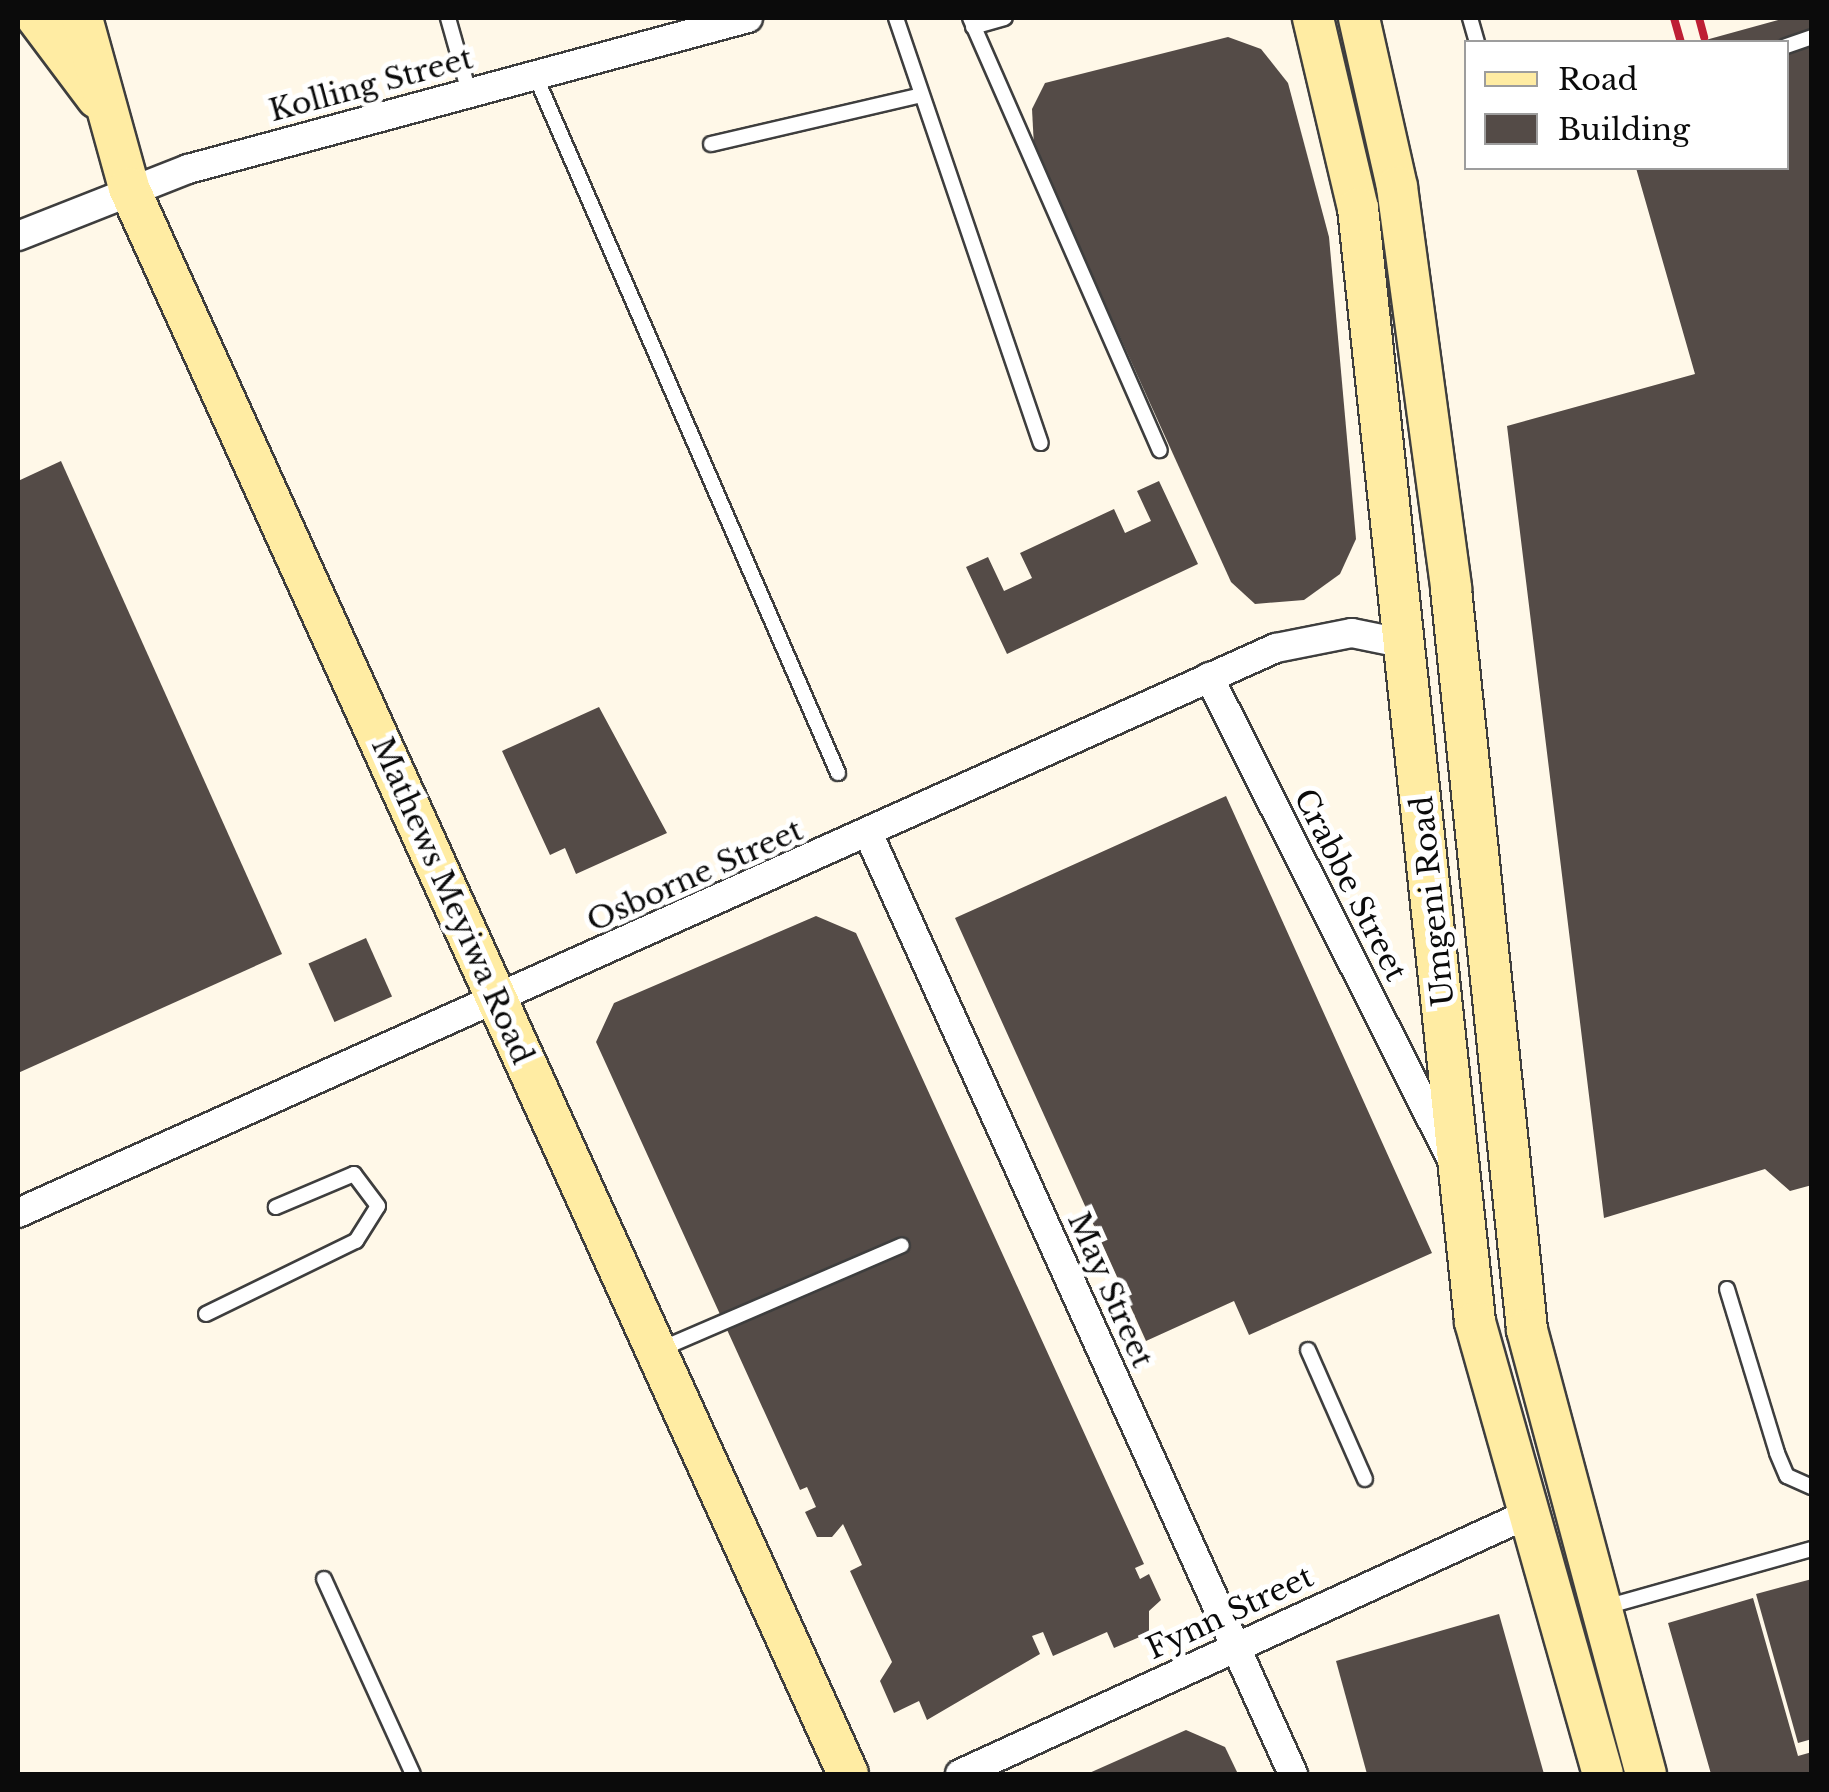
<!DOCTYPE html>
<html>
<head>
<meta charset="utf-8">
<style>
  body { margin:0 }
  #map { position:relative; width:1829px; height:1792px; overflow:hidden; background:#fff8e8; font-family:"Libre Baskerville",serif }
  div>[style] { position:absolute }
  .building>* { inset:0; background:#544b47; transform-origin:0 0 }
  .roads { filter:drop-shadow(2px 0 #3e3e3e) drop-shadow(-2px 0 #3e3e3e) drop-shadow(0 2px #3e3e3e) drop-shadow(0 -2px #3e3e3e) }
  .lane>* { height:14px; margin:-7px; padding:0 7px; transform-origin:7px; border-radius:7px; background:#fff }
  .street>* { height:28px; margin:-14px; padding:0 14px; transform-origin:14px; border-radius:14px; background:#fff }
  .secondary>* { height:40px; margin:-20px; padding:0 20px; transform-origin:20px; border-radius:20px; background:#ffeca3 }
  .rail>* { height:8px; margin:-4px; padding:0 4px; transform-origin:4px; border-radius:4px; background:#be1f35 }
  span { translate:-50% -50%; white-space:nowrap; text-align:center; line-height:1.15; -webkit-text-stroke:10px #fff; paint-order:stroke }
  .street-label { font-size:30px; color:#0b0b0b }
  .frame { position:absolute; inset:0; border:20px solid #0b0b0b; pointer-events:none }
  .legend { position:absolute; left:1464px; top:40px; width:325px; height:130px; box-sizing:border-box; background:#fff; border:2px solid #9d9d9d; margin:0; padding:12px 18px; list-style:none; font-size:30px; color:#0b0b0b }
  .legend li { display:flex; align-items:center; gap:20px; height:50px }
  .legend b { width:50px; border:2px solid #9d9d9d }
</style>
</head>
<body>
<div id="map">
  <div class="building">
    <i style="clip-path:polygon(1785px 18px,1812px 18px,1812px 1185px,1790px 1191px,1765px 1169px,1604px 1218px,1507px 426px,1695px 374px,1636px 168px,1786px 168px,1786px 42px,1702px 41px)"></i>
    <i style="clip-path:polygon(1228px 37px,1261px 49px,1288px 83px,1329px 237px,1356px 539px,1340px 574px,1304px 600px,1255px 604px,1231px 582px,1034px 147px,1032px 109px,1045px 83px)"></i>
    <i style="clip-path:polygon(61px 461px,282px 954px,18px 1073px,18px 481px)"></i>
    <i style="clip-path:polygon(1159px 481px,1198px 564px,1007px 654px,966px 567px,988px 557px,1004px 591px,1032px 578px,1020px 553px,1114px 509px,1125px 533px,1151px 521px,1137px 491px)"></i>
    <i style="clip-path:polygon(599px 707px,667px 833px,576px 874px,565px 848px,550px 855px,502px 751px)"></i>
    <i style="clip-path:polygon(1226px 796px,1432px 1253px,1249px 1335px,1234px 1301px,1146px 1341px,955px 918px)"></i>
    <i style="clip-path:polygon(816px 916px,856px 933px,1144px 1564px,1135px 1568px,1140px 1579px,1149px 1574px,1161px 1600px,1149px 1611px,1149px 1633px,1114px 1648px,1107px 1632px,1053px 1656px,1043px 1632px,1032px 1636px,1040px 1654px,927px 1720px,919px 1701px,894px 1713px,880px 1681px,892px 1662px,850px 1571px,862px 1565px,843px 1524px,832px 1537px,817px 1537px,805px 1512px,816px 1507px,807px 1487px,800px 1490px,596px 1042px,614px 1003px)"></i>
    <i style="left:366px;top:938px;width:64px;height:63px;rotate:66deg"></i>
    <i style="clip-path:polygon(1812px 1579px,1812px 1739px,1798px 1743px,1756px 1594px)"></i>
    <i style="clip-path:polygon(1753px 1598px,1798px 1756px,1812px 1752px,1812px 1774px,1711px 1774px,1668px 1623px)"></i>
    <i style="clip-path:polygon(1499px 1614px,1544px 1774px,1367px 1774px,1336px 1661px)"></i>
    <i style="clip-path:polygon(1186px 1730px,1225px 1747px,1238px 1774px,1087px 1774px)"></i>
  </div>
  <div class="roads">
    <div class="lane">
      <i style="left:448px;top:18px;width:77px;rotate:74.2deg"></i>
      <i style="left:896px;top:18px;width:449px;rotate:71.2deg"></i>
      <i style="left:970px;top:18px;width:472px;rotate:66.3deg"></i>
      <i style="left:1470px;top:18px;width:25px;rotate:74deg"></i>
      <i style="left:973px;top:27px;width:33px;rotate:-16deg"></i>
      <i style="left:1786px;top:46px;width:28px;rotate:-19deg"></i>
      <i style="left:535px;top:75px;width:761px;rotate:66.53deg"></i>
      <i style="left:711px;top:144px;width:216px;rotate:-13.1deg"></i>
      <i style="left:1727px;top:1289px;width:171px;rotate:73deg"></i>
      <i style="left:1777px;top:1453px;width:25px;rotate:67deg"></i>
      <i style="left:1787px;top:1476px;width:27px;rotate:24deg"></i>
      <i style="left:206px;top:1314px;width:167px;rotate:-26deg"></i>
      <i style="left:356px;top:1241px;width:41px;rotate:-57.8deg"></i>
      <i style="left:378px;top:1206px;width:40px;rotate:-127deg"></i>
      <i style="left:354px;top:1174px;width:85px;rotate:157.1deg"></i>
      <i style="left:661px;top:1349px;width:262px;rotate:-23.3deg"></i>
      <i style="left:1308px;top:1350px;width:141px;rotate:66.2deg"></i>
      <i style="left:324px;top:1579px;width:214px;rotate:65.5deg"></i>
      <i style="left:1605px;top:1607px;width:215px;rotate:-15.7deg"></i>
    </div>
    <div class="street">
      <i style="left:18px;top:236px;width:183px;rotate:-21.5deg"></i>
      <i style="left:188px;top:169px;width:580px;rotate:-15.09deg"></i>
      <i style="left:1209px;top:677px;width:536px;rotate:63.29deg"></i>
      <i style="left:868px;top:833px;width:1033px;rotate:65.69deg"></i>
      <i style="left:18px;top:1213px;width:1379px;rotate:-24.19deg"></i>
      <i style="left:1276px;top:648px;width:77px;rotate:-11.2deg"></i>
      <i style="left:1352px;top:633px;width:55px;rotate:11.5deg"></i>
      <i style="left:960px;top:1774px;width:625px;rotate:-24.6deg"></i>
    </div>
    <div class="secondary">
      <i style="left:37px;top:18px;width:100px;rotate:53.1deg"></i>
      <i style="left:82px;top:18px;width:176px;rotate:74.5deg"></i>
      <i style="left:129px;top:188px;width:1741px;rotate:65.61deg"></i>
      <i style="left:1313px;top:18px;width:195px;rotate:76.7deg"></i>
      <i style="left:1358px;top:208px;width:1120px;rotate:84deg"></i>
      <i style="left:1475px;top:1322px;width:470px;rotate:74.2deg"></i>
      <i style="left:1359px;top:18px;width:173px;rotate:77.3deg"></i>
      <i style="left:1397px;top:187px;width:406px;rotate:82.3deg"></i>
      <i style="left:1451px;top:589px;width:745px;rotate:84.14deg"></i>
      <i style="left:1527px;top:1330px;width:460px;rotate:75deg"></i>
    </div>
  </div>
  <div class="rail">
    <i style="left:1674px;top:18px;width:25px;rotate:74deg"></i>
    <i style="left:1699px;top:18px;width:20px;rotate:75deg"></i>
  </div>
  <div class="street-label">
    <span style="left:371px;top:85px;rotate:-15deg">Kolling Street</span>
    <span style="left:695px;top:876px;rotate:-24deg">Osborne Street</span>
    <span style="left:1350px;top:885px;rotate:63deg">Crabbe Street</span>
    <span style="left:452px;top:901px;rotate:66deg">Mathews Meyiwa Road</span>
    <span style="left:1433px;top:901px;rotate:-96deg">Umgeni Road</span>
    <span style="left:1110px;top:1290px;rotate:66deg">May Street</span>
    <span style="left:1230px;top:1613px;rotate:-25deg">Fynn Street</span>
  </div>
  <div class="frame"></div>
  <ul class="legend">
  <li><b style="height:12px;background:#ffeca3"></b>Road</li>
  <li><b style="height:28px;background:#544b47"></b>Building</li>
  </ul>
</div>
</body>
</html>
